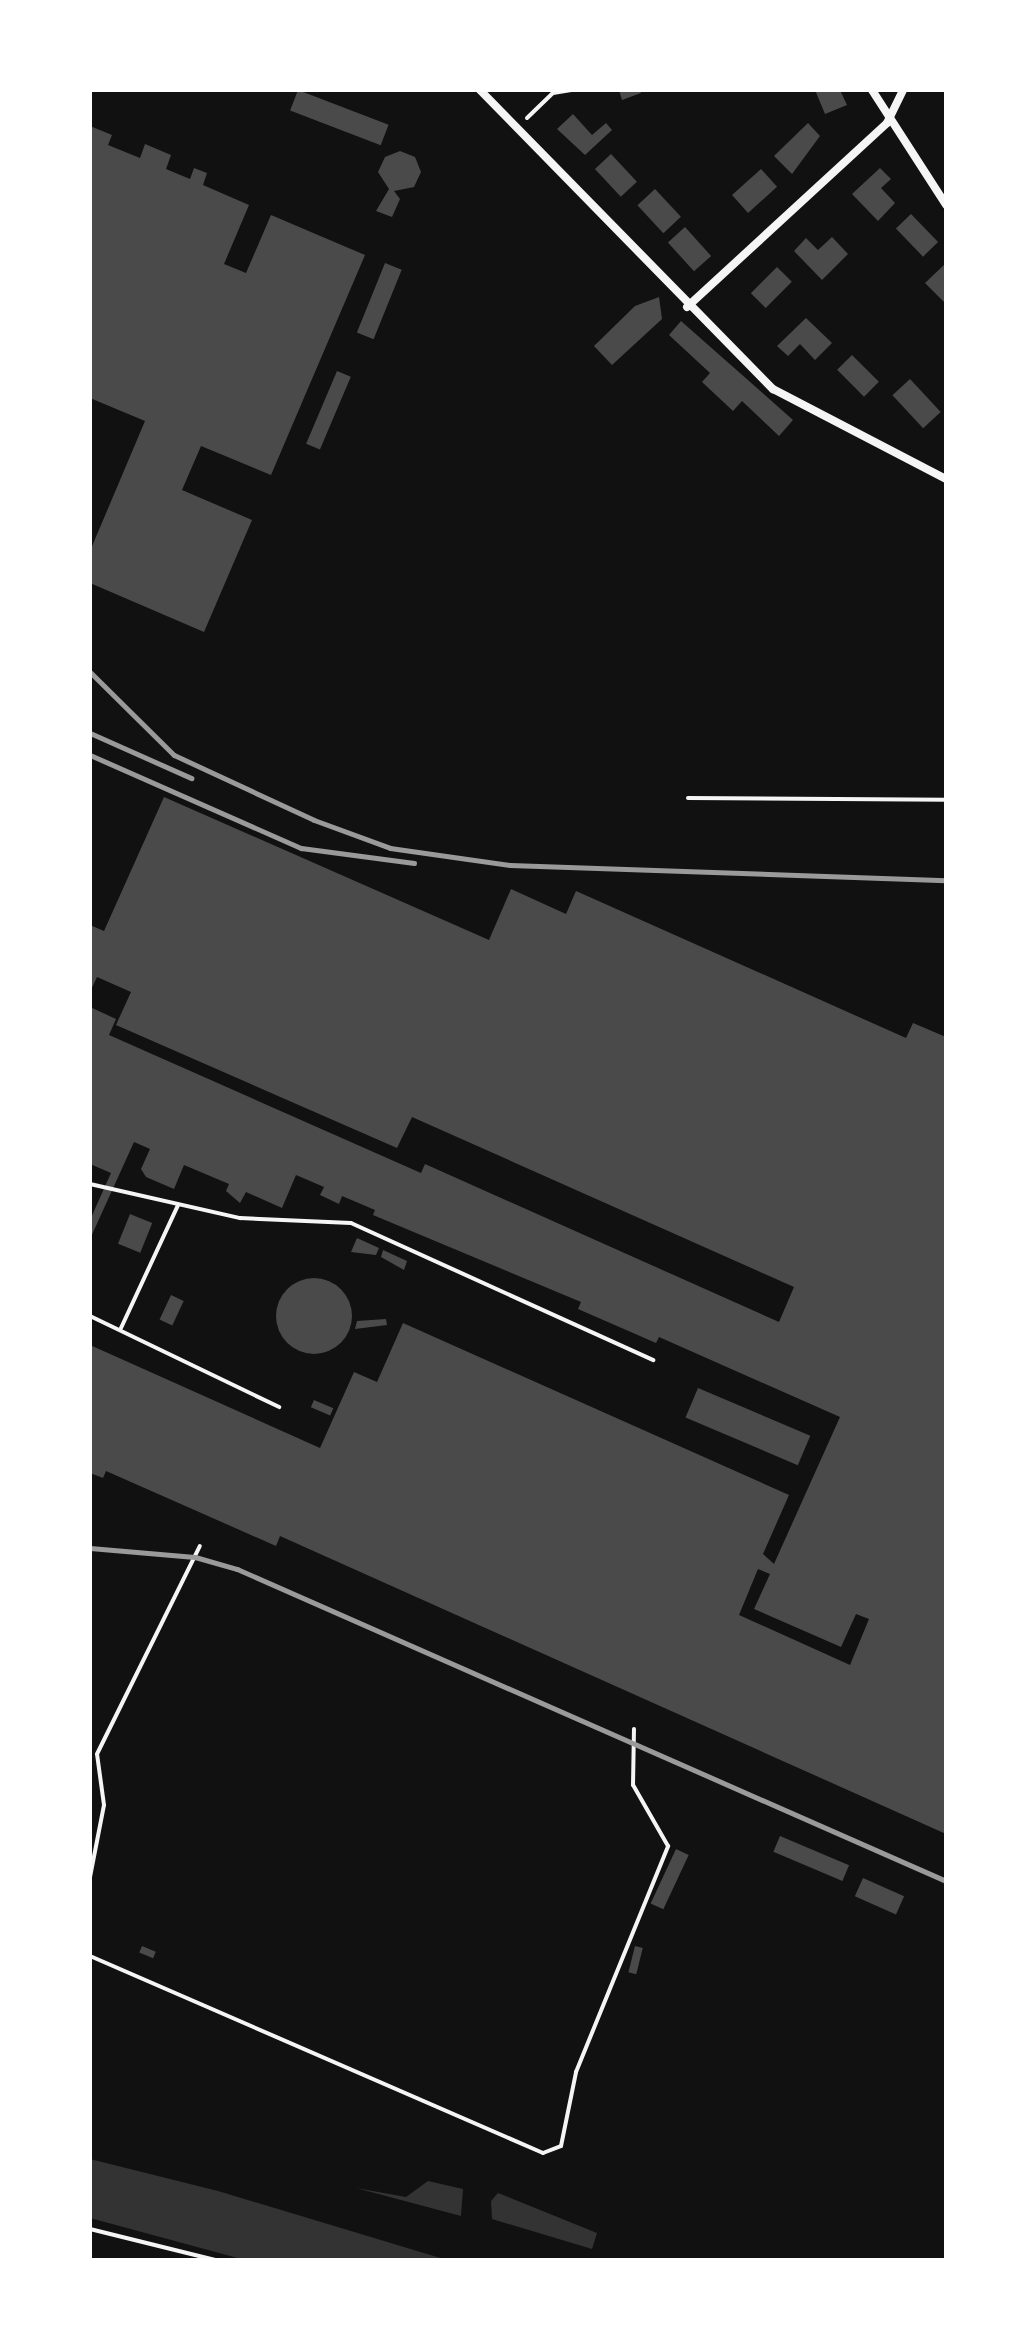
<!DOCTYPE html>
<html>
<head>
<meta charset="utf-8">
<style>
  body { margin:0 }
  #map { position:relative; width:1036px; height:2350px; overflow:hidden; background:#111; font-family:Karla,sans-serif }
  div>[style] { position:absolute }
  .water>* { inset:0; background:#333 }
  .building>* { inset:0; background:#4a4a4a; transform-origin:0 0 }
  .round { border-radius:50% }
  .path>* { height:4px; margin:-2px; padding:0 2px; transform-origin:2px; border-radius:2px; background:#f5f5f5 }
  .service>* { height:4px; margin:-2px; padding:0 2px; transform-origin:2px; border-radius:2px; background:#f5f5f5 }
  .minor>* { height:8px; margin:-4px; padding:0 4px; transform-origin:4px; border-radius:4px; background:#f5f5f5 }
  .rail>* { height:5px; margin:-2.5px; padding:0 2.5px; transform-origin:2.5px; border-radius:2.5px; background:#9a9a9a }
  span { translate:-50% -50%; white-space:nowrap; text-align:center; line-height:1.15; -webkit-text-stroke:8px #fff; paint-order:stroke }
  .frame { position:absolute; inset:0; border:92px solid #fff; pointer-events:none }
</style>
</head>
<body>
<div id="map">
  <div class="water">
    <i style="clip-path:polygon(90px 2159px,218px 2191px,447px 2260px,245px 2260px,90px 2218px)"></i>
    <i style="clip-path:polygon(428px 2181px,463px 2189px,461px 2216px,356px 2188px,406px 2197px)"></i>
    <i style="clip-path:polygon(498px 2193px,597px 2233px,592px 2249px,492px 2219px,491px 2201px)"></i>
  </div>
  <div class="building">
    <i style="left:298px;top:90px;width:97px;height:22px;rotate:21deg"></i>
    <i style="clip-path:polygon(619px 90px,640px 90px,641px 93px,622px 100px)"></i>
    <i style="clip-path:polygon(815px 90px,840px 90px,847px 105px,825px 114px)"></i>
    <i style="clip-path:polygon(573px 114px,592px 135px,606px 123px,612px 130px,585px 155px,557px 129px)"></i>
    <i style="clip-path:polygon(808px 123px,820px 136px,792px 174px,774px 156px)"></i>
    <i style="clip-path:polygon(90px 126px,112px 135px,108px 145px,140px 158px,145px 144px,171px 155px,166px 169px,190px 179px,194px 168px,207px 173px,203px 185px,249px 205px,224px 264px,246px 273px,271px 215px,365px 255px,271px 475px,201px 446px,182px 490px,252px 520px,204px 632px,90px 583px,90px 551px,145px 421px,90px 398px)"></i>
    <i style="clip-path:polygon(400px 151px,415px 157px,421px 172px,414px 187px,394px 191px,400px 199px,392px 217px,376px 211px,389px 189px,378px 172px,385px 157px)"></i>
    <i style="left:611px;top:154px;width:38px;height:22px;rotate:47deg"></i>
    <i style="clip-path:polygon(880px 168px,891px 179px,881px 188px,895px 203px,878px 221px,852px 194px)"></i>
    <i style="left:761px;top:169px;width:24px;height:39px;rotate:48deg"></i>
    <i style="left:655px;top:189px;width:38px;height:24px;rotate:47deg"></i>
    <i style="left:911px;top:214px;width:39px;height:21px;rotate:46deg"></i>
    <i style="left:685px;top:227px;width:39px;height:23px;rotate:48deg"></i>
    <i style="clip-path:polygon(832px 237px,848px 254px,822px 280px,794px 251px,806px 238px,818px 250px)"></i>
    <i style="left:385px;top:263px;width:18px;height:75px;rotate:22deg"></i>
    <i style="clip-path:polygon(946px 263px,946px 304px,925px 283px)"></i>
    <i style="left:777px;top:267px;width:21px;height:37px;rotate:45deg"></i>
    <i style="clip-path:polygon(659px 297px,662px 319px,612px 365px,594px 346px,635px 306px)"></i>
    <i style="clip-path:polygon(806px 318px,832px 343px,815px 360px,800px 344px,788px 356px,777px 346px)"></i>
    <i style="clip-path:polygon(681px 321px,793px 420px,779px 436px,742px 401px,733px 411px,702px 382px,710px 373px,669px 335px)"></i>
    <i style="left:852px;top:355px;width:38px;height:21px;rotate:45deg"></i>
    <i style="left:337px;top:371px;width:15px;height:79px;rotate:23deg"></i>
    <i style="left:910px;top:379px;width:45px;height:24px;rotate:47deg"></i>
    <i style="clip-path:polygon(evenodd,164px 797px,489px 940px,511px 889px,566px 914px,576px 891px,906px 1038px,913px 1023px,946px 1037px,946px 1834px,280px 1536px,276px 1546px,106px 1471px,103px 1478px,90px 1473px,90px 1345px,320px 1448px,354px 1372px,377px 1382px,403px 1323px,789px 1495px,763px 1554px,774px 1564px,840px 1417px,659px 1337px,656px 1343px,578px 1309px,581px 1302px,373px 1215px,375px 1210px,342px 1196px,339px 1204px,320px 1195px,324px 1187px,296px 1175px,282px 1208px,246px 1192px,240px 1203px,226px 1191px,229px 1184px,184px 1165px,174px 1189px,146px 1177px,141px 1169px,150px 1149px,134px 1142px,90px 1239px,90px 1220px,111px 1173px,90px 1164px,90px 1007px,116px 1019px,109px 1035px,421px 1173px,425px 1164px,779px 1322px,794px 1287px,412px 1117px,397px 1148px,116px 1025px,131px 992px,97px 977px,90px 992px,90px 925px,104px 931px,164px 797px,758px 1569px,770px 1574px,754px 1609px,841px 1647px,856px 1614px,869px 1619px,850px 1665px,739px 1615px,758px 1569px)"></i>
    <i style="left:130px;top:1214px;width:24px;height:32px;rotate:22deg"></i>
    <i style="clip-path:polygon(357px 1238px,379px 1248px,376px 1255px,351px 1252px)"></i>
    <i style="clip-path:polygon(383px 1250px,407px 1261px,404px 1270px,381px 1257px)"></i>
    <i class="round" style="left:276px;top:1278px;width:76px;height:76px"></i>
    <i style="left:171px;top:1295px;width:14px;height:27px;rotate:25deg"></i>
    <i style="clip-path:polygon(386px 1319px,387px 1325px,355px 1329px,357px 1321px)"></i>
    <i style="left:698px;top:1388px;width:122px;height:32px;rotate:23deg"></i>
    <i style="left:314px;top:1400px;width:21px;height:8px;rotate:23deg"></i>
    <i style="left:780px;top:1836px;width:75px;height:17px;rotate:23deg"></i>
    <i style="left:676px;top:1849px;width:14px;height:60px;rotate:25deg"></i>
    <i style="left:863px;top:1878px;width:45px;height:20px;rotate:24deg"></i>
    <i style="left:142px;top:1946px;width:15px;height:7px;rotate:23deg"></i>
    <i style="left:635px;top:1946px;width:8px;height:27px;rotate:14deg"></i>
  </div>
  <div class="path">
    <i style="left:527px;top:118px;width:36px;rotate:-44deg"></i>
    <i style="left:553px;top:93px;width:20px;rotate:-9deg"></i>
    <i style="left:688px;top:798px;width:258px;rotate:0.4deg"></i>
    <i style="left:90px;top:2229px;width:129px;rotate:13.9deg"></i>
  </div>
  <div class="service">
    <i style="left:90px;top:1184px;width:154px;rotate:12.8deg"></i>
    <i style="left:240px;top:1218px;width:111px;rotate:2.6deg"></i>
    <i style="left:351px;top:1223px;width:332px;rotate:24.4deg"></i>
    <i style="left:90px;top:1316px;width:210px;rotate:25.7deg"></i>
    <i style="left:121px;top:1328px;width:136px;rotate:-65.1deg"></i>
    <i style="left:90px;top:1877px;width:73px;rotate:-79deg"></i>
    <i style="left:104px;top:1805px;width:51px;rotate:-97.8deg"></i>
    <i style="left:97px;top:1754px;width:232px;rotate:-63.7deg"></i>
    <i style="left:90px;top:1956px;width:494px;rotate:23.5deg"></i>
    <i style="left:543px;top:2153px;width:19px;rotate:-21deg"></i>
    <i style="left:561px;top:2146px;width:76px;rotate:-78.5deg"></i>
    <i style="left:576px;top:2072px;width:244px;rotate:-67.8deg"></i>
    <i style="left:668px;top:1846px;width:70px;rotate:-119.8deg"></i>
    <i style="left:633px;top:1785px;width:56px;rotate:-89deg"></i>
  </div>
  <div class="minor">
    <i style="left:480px;top:90px;width:419px;rotate:45.6deg"></i>
    <i style="left:773px;top:389px;width:195px;rotate:27.5deg"></i>
    <i style="left:872px;top:90px;width:137px;rotate:57.2deg"></i>
    <i style="left:687px;top:307px;width:272px;rotate:-42.6deg"></i>
    <i style="left:887px;top:123px;width:37px;rotate:-64deg"></i>
  </div>
  <div class="rail">
    <i style="left:90px;top:672px;width:118px;rotate:44.7deg"></i>
    <i style="left:174px;top:755px;width:154px;rotate:24.9deg"></i>
    <i style="left:314px;top:820px;width:81px;rotate:20.2deg"></i>
    <i style="left:390px;top:848px;width:121px;rotate:8.1deg"></i>
    <i style="left:510px;top:865px;width:436px;rotate:2deg"></i>
    <i style="left:90px;top:733px;width:111px;rotate:24deg"></i>
    <i style="left:90px;top:755px;width:231px;rotate:23.8deg"></i>
    <i style="left:301px;top:848px;width:114px;rotate:7.6deg"></i>
    <i style="left:90px;top:1548px;width:105px;rotate:4.9deg"></i>
    <i style="left:195px;top:1557px;width:44px;rotate:15.9deg"></i>
    <i style="left:237px;top:1569px;width:775px;rotate:23.75deg"></i>
  </div>
  <div class="frame"></div>
</div>
</body>
</html>
